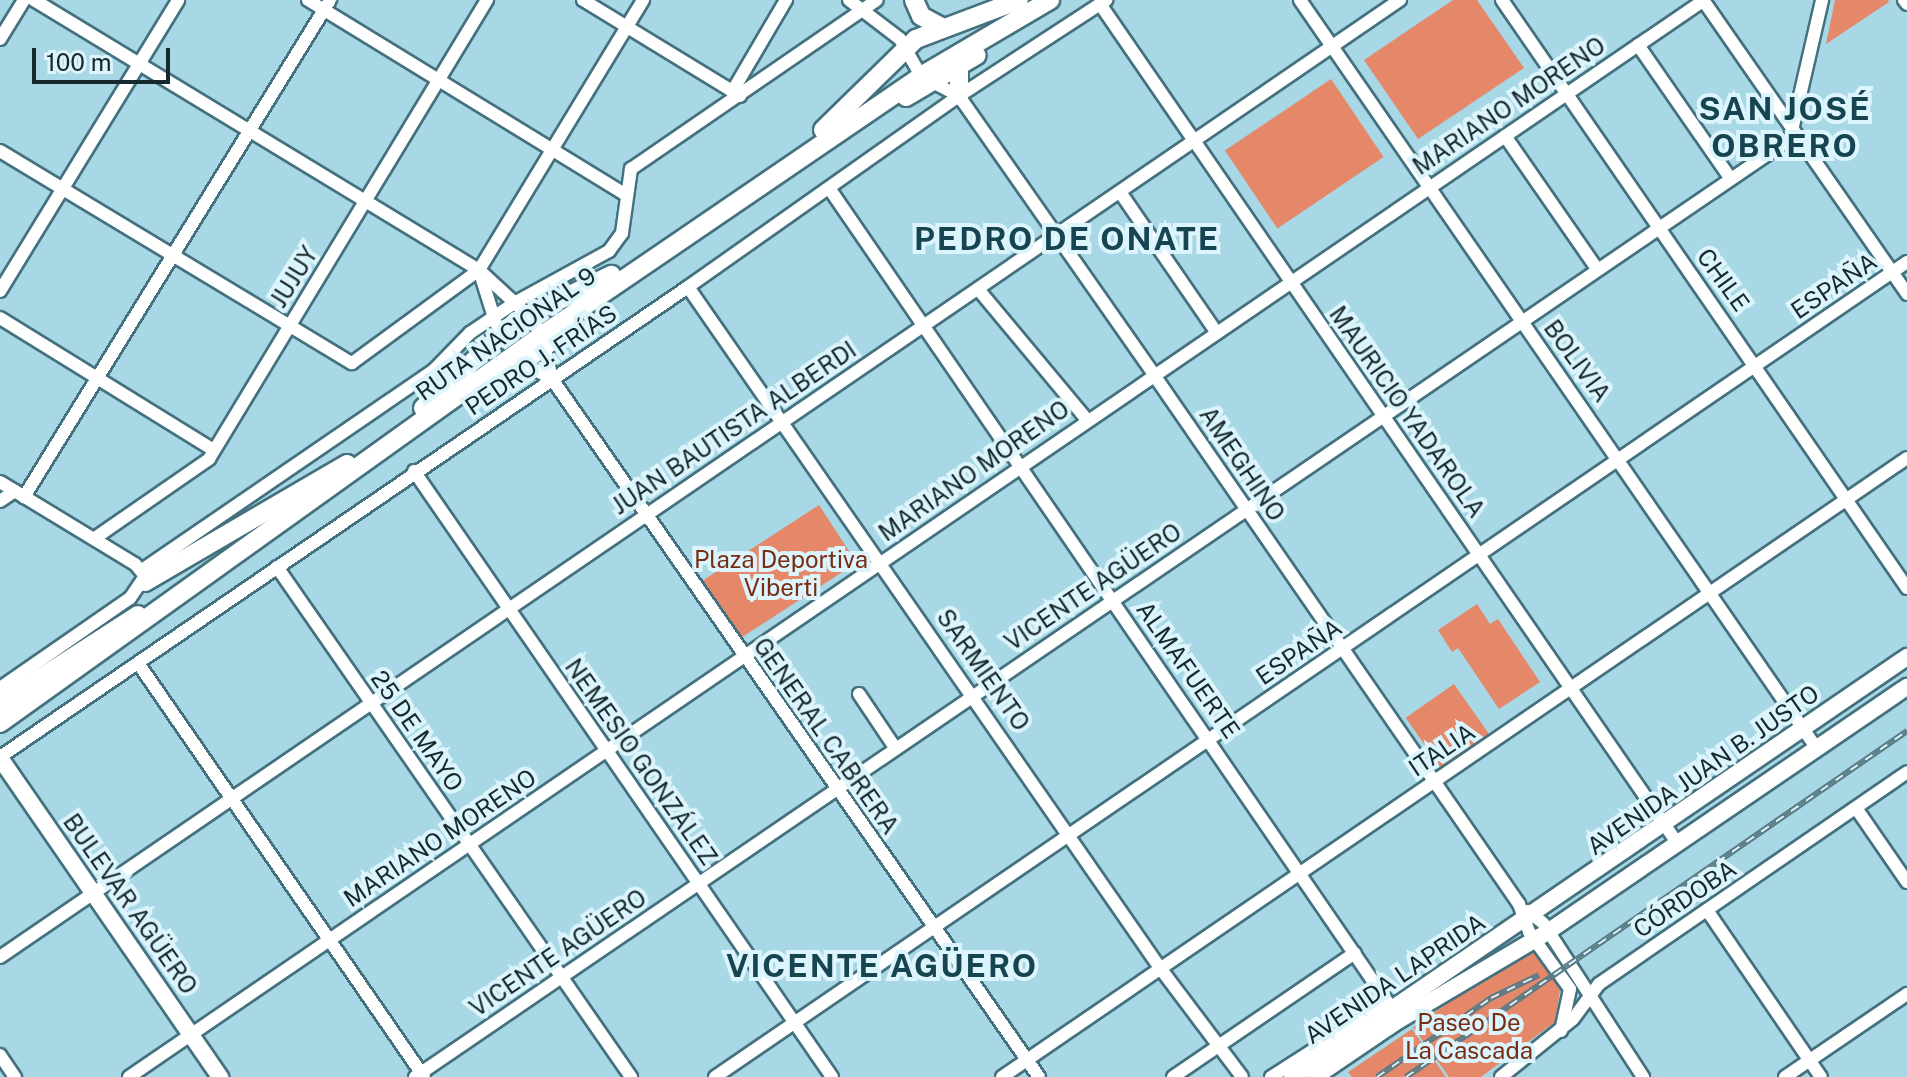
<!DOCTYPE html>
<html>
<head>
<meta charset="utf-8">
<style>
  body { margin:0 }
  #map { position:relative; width:1907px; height:1077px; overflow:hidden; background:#a8d8e6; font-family:"Public Sans",sans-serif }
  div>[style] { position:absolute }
  .green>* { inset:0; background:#e58769; transform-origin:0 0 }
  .roads { filter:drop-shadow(2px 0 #44717e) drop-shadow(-2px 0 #44717e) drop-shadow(0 2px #44717e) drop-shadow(0 -2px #44717e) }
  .minor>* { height:12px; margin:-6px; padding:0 6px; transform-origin:6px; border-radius:6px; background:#fff }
  .major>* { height:16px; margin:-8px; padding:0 8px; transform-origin:8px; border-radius:8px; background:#fff }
  .highway>* { height:18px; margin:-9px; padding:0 9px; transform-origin:9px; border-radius:9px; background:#fff }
  .rail>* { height:6px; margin-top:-3px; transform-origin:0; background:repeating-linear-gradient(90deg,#dcf4fb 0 9px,#5a7b84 0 18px); box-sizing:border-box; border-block:2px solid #5a7b84 }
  span { translate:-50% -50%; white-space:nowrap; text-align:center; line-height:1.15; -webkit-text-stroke:8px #dcf4fb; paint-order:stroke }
  .street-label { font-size:24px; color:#16292e }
  .park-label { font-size:24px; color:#772c13 }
  .district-label { font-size:32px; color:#164551; font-weight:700; letter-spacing:2px }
  .scale { position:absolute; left:32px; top:48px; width:138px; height:36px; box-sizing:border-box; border:4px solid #16292e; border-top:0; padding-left:10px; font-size:24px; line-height:28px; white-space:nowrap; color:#16292e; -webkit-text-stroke:6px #dcf4fb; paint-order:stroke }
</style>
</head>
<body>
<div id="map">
  <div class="green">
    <i style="clip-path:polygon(1453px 0,1477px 0,1524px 68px,1418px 139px,1364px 60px)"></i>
    <i style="clip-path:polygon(1835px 0,1888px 0,1889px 2px,1826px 44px)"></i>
    <i style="left:1331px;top:79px;width:94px;height:128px;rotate:56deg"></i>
    <i style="left:819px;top:505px;width:69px;height:140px;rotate:57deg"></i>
    <i style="clip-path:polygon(1477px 604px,1490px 624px,1498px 619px,1540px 682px,1499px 709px,1458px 648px,1452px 652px,1438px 630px)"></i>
    <i style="left:1454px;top:684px;width:65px;height:59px;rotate:55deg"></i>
    <i style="clip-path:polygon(1534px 944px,1560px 990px,1555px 1022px,1481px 1077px,1449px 1077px,1413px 1027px)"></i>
    <i style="clip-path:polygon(1412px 1029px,1446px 1077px,1352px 1077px,1348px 1072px)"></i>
  </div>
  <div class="roads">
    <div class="minor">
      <i style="left:34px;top:0;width:521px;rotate:31.25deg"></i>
      <i style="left:479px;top:270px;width:67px;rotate:42.6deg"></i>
      <i style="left:528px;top:315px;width:24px;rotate:55deg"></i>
      <i style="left:542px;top:335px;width:45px;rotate:77.2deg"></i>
      <i style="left:552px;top:379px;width:851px;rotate:55.1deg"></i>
      <i style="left:308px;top:0;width:371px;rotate:31.5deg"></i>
      <i style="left:583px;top:0;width:184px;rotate:31.4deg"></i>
      <i style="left:849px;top:0;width:64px;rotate:37.4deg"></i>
      <i style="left:900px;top:39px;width:43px;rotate:60.4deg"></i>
      <i style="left:921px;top:76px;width:43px;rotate:27.8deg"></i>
      <i style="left:959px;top:96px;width:340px;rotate:55deg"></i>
      <i style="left:1154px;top:375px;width:643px;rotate:55.4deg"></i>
      <i style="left:1519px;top:904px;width:30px;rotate:70deg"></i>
      <i style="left:1529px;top:932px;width:70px;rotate:54.3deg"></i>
      <i style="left:1570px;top:989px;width:43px;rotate:102.1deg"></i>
      <i style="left:1300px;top:0;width:910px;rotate:55.38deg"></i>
      <i style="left:1502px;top:0;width:714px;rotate:55.44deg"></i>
      <i style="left:1703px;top:0;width:358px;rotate:55.2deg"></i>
      <i style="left:1904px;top:0;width:5px;rotate:53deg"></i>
      <i style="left:1100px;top:4px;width:1020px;rotate:55.47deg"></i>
      <i style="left:0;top:39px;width:46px;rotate:-58.4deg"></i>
      <i style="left:1638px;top:45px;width:162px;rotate:55.3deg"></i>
      <i style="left:732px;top:92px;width:107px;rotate:-59.6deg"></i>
      <i style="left:1505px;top:136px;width:162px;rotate:55.3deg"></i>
      <i style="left:0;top:151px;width:411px;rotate:31.1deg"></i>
      <i style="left:352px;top:363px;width:157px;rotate:-36.2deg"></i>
      <i style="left:479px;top:270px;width:316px;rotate:-58.7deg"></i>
      <i style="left:829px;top:188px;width:1000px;rotate:55.55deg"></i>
      <i style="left:1120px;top:192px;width:171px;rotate:55.5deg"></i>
      <i style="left:480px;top:273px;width:53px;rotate:72.6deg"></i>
      <i style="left:688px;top:287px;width:829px;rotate:55.27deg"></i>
      <i style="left:1160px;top:968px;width:136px;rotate:53deg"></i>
      <i style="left:978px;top:289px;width:170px;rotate:50.2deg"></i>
      <i style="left:0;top:291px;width:341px;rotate:-58.5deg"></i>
      <i style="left:0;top:318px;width:251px;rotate:31.7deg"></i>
      <i style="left:524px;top:364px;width:32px;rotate:28deg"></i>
      <i style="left:414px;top:471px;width:736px;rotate:55.4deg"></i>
      <i style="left:0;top:482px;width:158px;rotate:31.3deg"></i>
      <i style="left:135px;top:564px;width:16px;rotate:50deg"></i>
      <i style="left:145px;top:576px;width:27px;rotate:124deg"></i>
      <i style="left:130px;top:598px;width:158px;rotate:145.3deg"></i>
      <i style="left:24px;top:497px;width:584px;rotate:-58.38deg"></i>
      <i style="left:0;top:501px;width:18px;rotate:-34deg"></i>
      <i style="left:95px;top:538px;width:139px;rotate:-34.7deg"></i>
      <i style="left:209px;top:459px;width:537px;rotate:-58.8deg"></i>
      <i style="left:277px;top:567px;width:621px;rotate:55.23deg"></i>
      <i style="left:142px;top:570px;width:354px;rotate:-34.4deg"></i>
      <i style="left:434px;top:370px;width:52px;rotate:-45.8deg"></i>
      <i style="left:470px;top:333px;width:55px;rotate:-34deg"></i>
      <i style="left:516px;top:302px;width:106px;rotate:-28.7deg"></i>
      <i style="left:609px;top:251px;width:22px;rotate:-54deg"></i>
      <i style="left:622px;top:233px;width:65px;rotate:-82deg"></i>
      <i style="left:631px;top:169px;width:298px;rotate:-34.5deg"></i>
      <i style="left:138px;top:663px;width:503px;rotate:55.36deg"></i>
      <i style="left:859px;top:694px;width:66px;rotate:56.1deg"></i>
      <i style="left:0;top:757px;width:833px;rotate:-34.34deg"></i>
      <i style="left:688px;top:287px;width:332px;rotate:-35.2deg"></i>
      <i style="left:959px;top:96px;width:176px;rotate:-33.1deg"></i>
      <i style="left:1856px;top:808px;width:90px;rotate:55.4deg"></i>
      <i style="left:1707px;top:910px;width:202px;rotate:55.7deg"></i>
      <i style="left:1528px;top:911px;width:19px;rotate:39deg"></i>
      <i style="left:1543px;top:923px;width:184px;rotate:57deg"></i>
      <i style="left:0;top:957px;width:1696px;rotate:-34.36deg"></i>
      <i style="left:0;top:1055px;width:27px;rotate:56deg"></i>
      <i style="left:129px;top:1077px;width:1908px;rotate:-34.36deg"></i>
      <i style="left:415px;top:1077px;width:1664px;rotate:-34.3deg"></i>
      <i style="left:1790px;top:139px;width:143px;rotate:-77deg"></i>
      <i style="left:715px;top:1077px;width:1444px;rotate:-34.36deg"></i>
      <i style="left:1002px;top:1077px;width:1096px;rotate:-34.37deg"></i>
      <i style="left:1173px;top:1077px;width:220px;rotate:-34.3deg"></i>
      <i style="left:1271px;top:1077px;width:135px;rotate:-32.6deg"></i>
      <i style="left:1501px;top:1077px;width:92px;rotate:-38.9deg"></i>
      <i style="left:1573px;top:1019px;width:44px;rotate:-53.4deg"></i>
      <i style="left:1599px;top:984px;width:374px;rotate:-34.5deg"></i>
      <i style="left:1785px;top:1077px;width:148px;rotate:-34.2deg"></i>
    </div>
    <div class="major">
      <i style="left:0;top:758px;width:388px;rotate:55.4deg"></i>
      <i style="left:1292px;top:1077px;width:745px;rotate:-34.33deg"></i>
      <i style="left:1315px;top:1077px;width:102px;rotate:-34.2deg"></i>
      <i style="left:1399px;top:1020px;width:171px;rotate:-30.6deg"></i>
      <i style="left:1546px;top:933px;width:437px;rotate:-34.3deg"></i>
    </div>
    <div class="highway">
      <i style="left:914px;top:0;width:17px;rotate:66deg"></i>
      <i style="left:921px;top:16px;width:21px;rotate:28deg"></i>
      <i style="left:959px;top:67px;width:29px;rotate:90deg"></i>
      <i style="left:906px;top:97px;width:82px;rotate:-30.6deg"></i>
      <i style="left:823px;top:130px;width:130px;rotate:-44.4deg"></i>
      <i style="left:916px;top:39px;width:110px;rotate:-20.7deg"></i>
      <i style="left:506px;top:374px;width:77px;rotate:-35.5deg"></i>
      <i style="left:423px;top:408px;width:127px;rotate:-43.1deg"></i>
      <i style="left:516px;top:321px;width:106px;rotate:-25.8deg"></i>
      <i style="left:145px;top:582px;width:234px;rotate:-30.3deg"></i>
      <i style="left:0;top:704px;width:164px;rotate:-32.8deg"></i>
      <i style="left:0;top:723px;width:667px;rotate:-35.6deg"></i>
      <i style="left:542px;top:335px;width:459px;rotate:-34.3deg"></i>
      <i style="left:921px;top:76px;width:150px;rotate:-30.5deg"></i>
    </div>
  </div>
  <div class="rail">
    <i style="left:1377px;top:1077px;width:139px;rotate:-34.7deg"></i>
    <i style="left:1491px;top:998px;width:53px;rotate:-25.6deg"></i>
    <i style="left:1406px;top:1077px;width:609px;rotate:-34.63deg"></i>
  </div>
  <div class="street-label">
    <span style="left:1509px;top:106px;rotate:-34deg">MARIANO MORENO</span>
    <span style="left:294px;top:277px;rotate:-58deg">JUJUY</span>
    <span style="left:1723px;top:280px;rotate:54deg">CHILE</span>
    <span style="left:1834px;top:286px;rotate:-34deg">ESPAÑA</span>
    <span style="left:506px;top:334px;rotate:-35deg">RUTA NACIONAL 9</span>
    <span style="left:541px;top:360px;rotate:-34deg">PEDRO J. FRÍAS</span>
    <span style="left:1577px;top:361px;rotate:54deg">BOLIVIA</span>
    <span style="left:1407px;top:412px;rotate:55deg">MAURICIO YADAROLA</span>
    <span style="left:734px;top:428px;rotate:-34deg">JUAN BAUTISTA ALBERDI</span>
    <span style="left:1242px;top:464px;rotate:56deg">AMEGHINO</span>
    <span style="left:974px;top:471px;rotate:-35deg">MARIANO MORENO</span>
    <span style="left:1093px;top:587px;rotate:-34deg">VICENTE AGÜERO</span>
    <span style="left:1299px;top:652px;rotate:-34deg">ESPAÑA</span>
    <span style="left:983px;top:670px;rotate:55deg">SARMIENTO</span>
    <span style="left:1188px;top:670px;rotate:55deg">ALMAFUERTE</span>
    <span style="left:417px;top:731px;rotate:55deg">25 DE MAYO</span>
    <span style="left:826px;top:736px;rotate:55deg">GENERAL CABRERA</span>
    <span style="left:1442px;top:750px;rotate:-34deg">ITALIA</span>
    <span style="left:641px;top:762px;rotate:55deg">NEMESIO GONZÁLEZ</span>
    <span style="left:1703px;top:770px;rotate:-35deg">AVENIDA JUAN B. JUSTO</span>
    <span style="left:440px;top:838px;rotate:-34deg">MARIANO MORENO</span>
    <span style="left:1685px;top:899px;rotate:-34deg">CÓRDOBA</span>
    <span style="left:130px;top:904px;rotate:55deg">BULEVAR AGÜERO</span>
    <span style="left:558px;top:953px;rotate:-34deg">VICENTE AGÜERO</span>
    <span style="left:1395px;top:979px;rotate:-34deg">AVENIDA LAPRIDA</span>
  </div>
  <div class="park-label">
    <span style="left:781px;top:574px">Plaza Deportiva<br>Viberti</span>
    <span style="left:1469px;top:1037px">Paseo De<br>La Cascada</span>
  </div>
  <div class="district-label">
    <span style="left:1785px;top:128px">SAN JOSÉ<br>OBRERO</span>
    <span style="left:1067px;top:239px">PEDRO DE ONATE</span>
    <span style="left:882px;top:966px">VICENTE AGÜERO</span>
  </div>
  <div class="scale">100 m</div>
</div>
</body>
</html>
